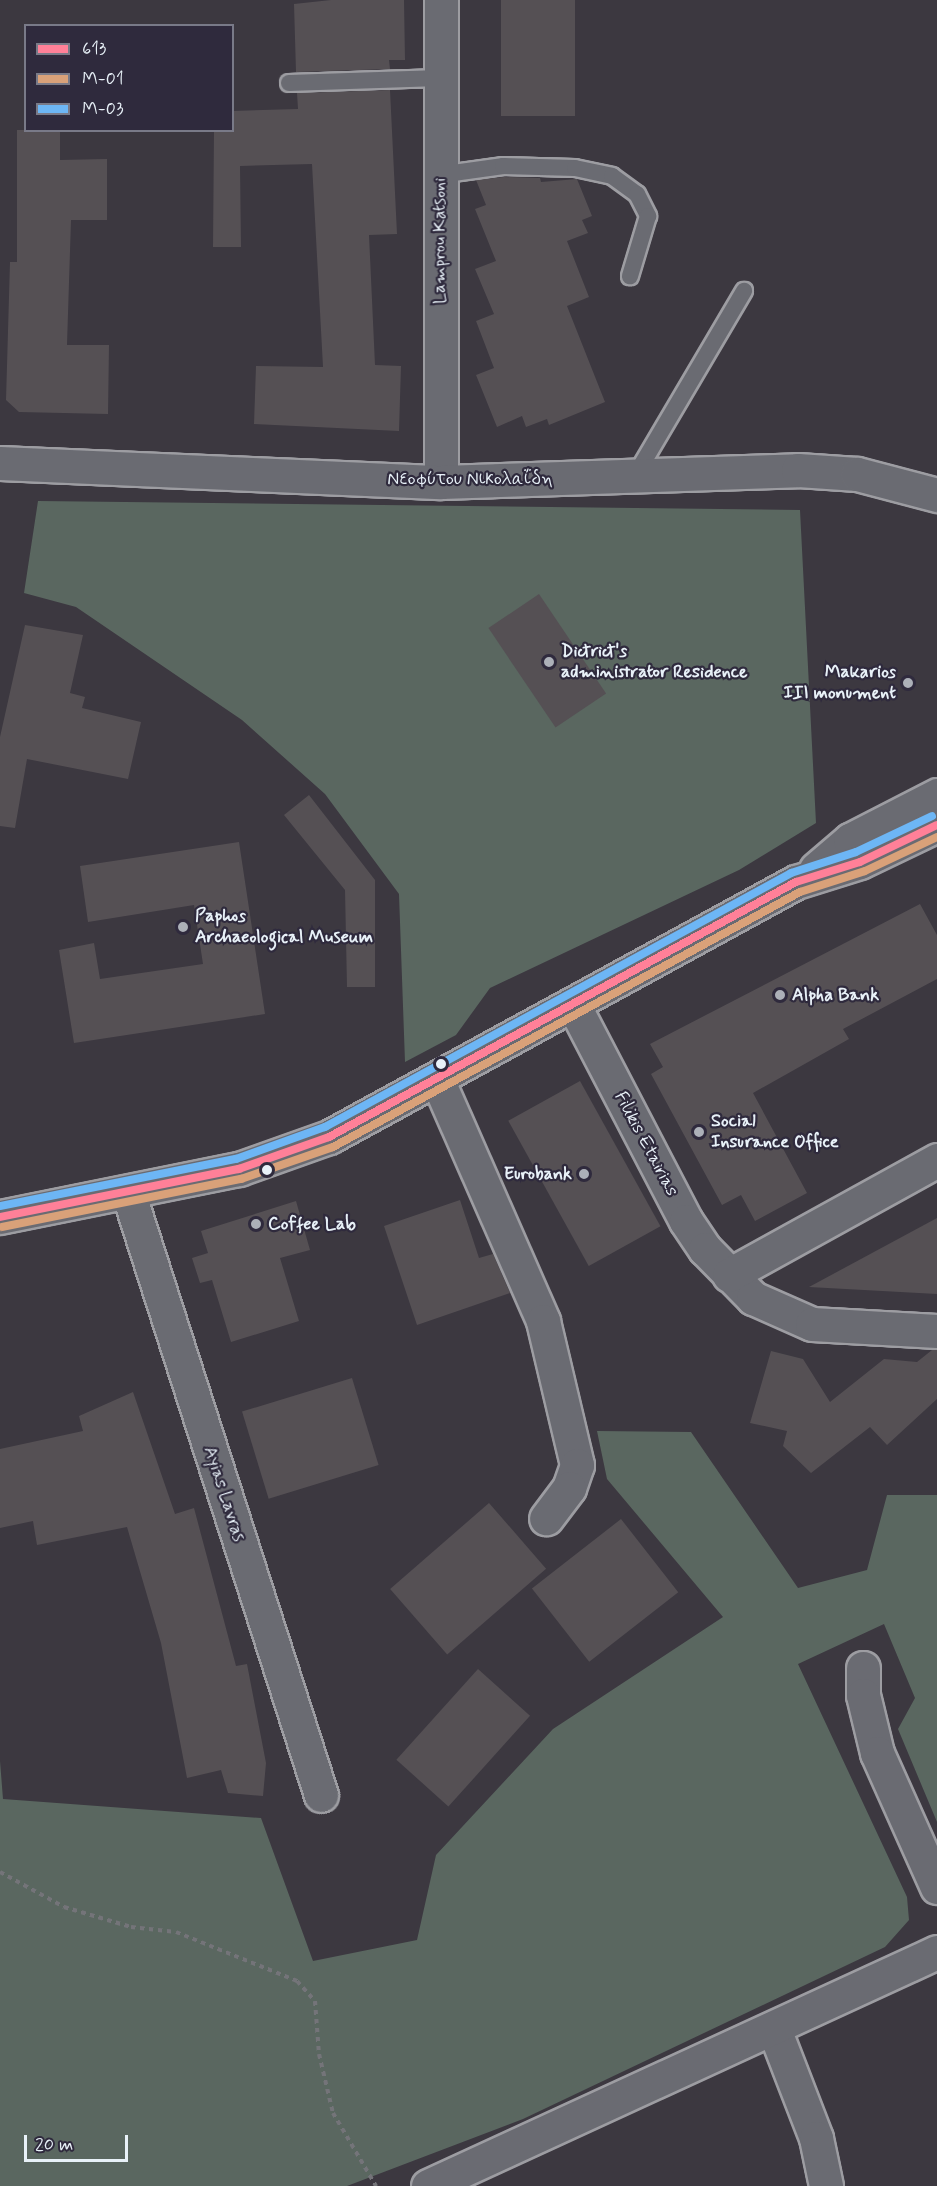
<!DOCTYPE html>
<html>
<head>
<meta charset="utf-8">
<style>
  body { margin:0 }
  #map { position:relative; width:937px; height:2186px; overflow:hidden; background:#3c3840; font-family:Mynerve,sans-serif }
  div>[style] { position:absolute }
  .green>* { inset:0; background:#5a6760 }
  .building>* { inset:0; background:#555054; transform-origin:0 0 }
  .path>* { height:4px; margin-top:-2px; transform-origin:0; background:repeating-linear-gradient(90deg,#747479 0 4.5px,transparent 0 9px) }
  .roads { filter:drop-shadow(2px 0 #9d9da2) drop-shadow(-2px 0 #9d9da2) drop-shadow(0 2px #9d9da2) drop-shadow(0 -2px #9d9da2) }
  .service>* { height:16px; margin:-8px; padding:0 8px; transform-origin:8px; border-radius:8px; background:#6a6b72 }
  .minor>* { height:33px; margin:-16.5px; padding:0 16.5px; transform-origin:16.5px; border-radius:16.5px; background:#6a6b72 }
  .tertiary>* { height:33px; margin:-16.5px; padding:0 16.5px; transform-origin:16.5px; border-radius:16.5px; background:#6a6b72 }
  .primary>* { height:33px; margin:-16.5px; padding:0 16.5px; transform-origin:16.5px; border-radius:16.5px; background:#6a6b72 }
  .bus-1>* { height:8px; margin:-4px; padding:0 4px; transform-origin:4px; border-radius:4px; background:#ff8098 }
  .bus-2>* { height:8px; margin:-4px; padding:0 4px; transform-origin:4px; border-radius:4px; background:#d9a179 }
  .bus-3>* { height:8px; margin:-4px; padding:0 4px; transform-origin:4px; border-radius:4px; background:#6db6f5 }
  .dots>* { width:16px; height:16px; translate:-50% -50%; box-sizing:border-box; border:3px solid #2f2a3d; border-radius:50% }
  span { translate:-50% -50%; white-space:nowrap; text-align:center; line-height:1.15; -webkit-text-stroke:4.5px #2f2a3d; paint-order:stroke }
  .street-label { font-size:18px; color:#e8f1f8 }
  .poi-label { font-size:18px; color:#e8f1f8; font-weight:700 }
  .left { translate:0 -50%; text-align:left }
  .right { translate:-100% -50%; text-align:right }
  .legend { position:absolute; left:24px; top:24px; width:210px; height:108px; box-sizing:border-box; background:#2f2a3d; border:2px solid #797a88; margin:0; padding:8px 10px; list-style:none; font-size:18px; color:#e8f1f8 }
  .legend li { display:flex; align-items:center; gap:12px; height:30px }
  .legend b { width:30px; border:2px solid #797a88 }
  .scale { position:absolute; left:24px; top:2135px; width:104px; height:27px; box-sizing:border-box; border:3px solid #e8f1f8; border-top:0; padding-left:8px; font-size:18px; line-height:21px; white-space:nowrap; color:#e8f1f8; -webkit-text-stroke:4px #2f2a3d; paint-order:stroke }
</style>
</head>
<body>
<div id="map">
  <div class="green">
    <i style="clip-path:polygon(38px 501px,800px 510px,816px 823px,739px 870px,490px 988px,456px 1035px,405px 1062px,399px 894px,325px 794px,242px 720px,76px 607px,24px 593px)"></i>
    <i style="clip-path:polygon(597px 1431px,691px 1432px,798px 1588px,867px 1570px,887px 1495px,937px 1495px,937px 1822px,898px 1729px,915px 1698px,884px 1624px,798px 1664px,907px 1897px,909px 1920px,885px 1947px,523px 2119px,347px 2186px,0 2186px,0 1761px,3px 1799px,261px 1818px,313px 1961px,417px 1940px,436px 1855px,553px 1729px,723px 1617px,607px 1479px)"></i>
  </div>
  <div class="building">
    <i style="clip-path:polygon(331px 0,404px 0,405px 60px,389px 60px,390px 69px,296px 72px,294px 4px)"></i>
    <i style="left:501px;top:0;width:74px;height:116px"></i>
    <i style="clip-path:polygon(390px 90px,397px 234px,369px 235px,375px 365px,401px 366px,399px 431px,254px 424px,256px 366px,323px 367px,312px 164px,240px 166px,241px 247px,213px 247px,214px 130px,232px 130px,232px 111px,298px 109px,297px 93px)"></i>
    <i style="clip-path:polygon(17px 130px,60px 130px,60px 160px,107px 159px,107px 220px,71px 220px,67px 345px,109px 345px,108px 414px,19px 412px,6px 400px,10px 262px,17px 262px)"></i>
    <i style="clip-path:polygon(504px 177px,540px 178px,541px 182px,577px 179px,592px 216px,582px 220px,588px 233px,567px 241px,589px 297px,567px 306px,605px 402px,549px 425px,547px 419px,526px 427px,522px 416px,497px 427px,476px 375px,494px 368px,476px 321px,494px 314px,475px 269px,496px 261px,475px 209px,486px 205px,476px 180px)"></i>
    <i style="left:539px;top:594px;width:120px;height:61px;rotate:56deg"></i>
    <i style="clip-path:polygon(25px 625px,83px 635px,70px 693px,85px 697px,82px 708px,141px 722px,128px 779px,27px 759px,15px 828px,0 826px,0 737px)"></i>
    <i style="clip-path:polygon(309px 795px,375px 880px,375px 987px,347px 987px,345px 890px,284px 815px)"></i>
    <i style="clip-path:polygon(239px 842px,265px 1014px,74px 1043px,59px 950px,94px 943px,100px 979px,203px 964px,194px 905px,88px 922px,80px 866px)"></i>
    <i style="clip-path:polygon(920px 904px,937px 935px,937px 979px,843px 1029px,849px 1039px,753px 1093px,807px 1193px,755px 1221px,741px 1195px,722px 1205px,651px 1074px,663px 1067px,650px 1044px)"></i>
    <i style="left:580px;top:1081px;width:166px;height:82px;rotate:61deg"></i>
    <i style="clip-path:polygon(460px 1200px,479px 1258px,493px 1254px,510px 1293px,417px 1325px,384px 1226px)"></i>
    <i style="clip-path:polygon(296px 1201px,310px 1250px,280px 1258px,299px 1321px,231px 1342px,212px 1280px,200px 1283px,192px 1258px,208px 1253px,201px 1231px)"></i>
    <i style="clip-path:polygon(937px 1218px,937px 1294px,809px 1287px)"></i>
    <i style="clip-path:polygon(932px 1350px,937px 1350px,937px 1399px,887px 1445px,870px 1427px,811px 1473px,783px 1446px,787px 1431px,750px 1423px,771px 1351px,803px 1359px,830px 1402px,884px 1359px,917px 1362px)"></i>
    <i style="left:352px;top:1378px;width:91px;height:115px;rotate:73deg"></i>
    <i style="clip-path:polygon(133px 1392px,175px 1514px,194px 1508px,236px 1666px,247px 1664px,266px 1763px,263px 1796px,228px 1793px,221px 1770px,187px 1778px,161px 1643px,127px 1527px,37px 1545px,33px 1521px,0 1528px,0 1449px,83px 1431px,79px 1416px)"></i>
    <i style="left:489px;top:1503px;width:87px;height:131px;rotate:49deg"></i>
    <i style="left:621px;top:1519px;width:93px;height:113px;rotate:52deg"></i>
    <i style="left:478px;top:1669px;width:70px;height:122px;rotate:42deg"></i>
  </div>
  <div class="path">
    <i style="left:0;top:1872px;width:73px;rotate:28.7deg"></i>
    <i style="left:64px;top:1907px;width:70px;rotate:16.6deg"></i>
    <i style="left:131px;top:1927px;width:45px;rotate:6.3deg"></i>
    <i style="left:176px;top:1932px;width:131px;rotate:22deg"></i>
    <i style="left:297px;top:1981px;width:27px;rotate:48deg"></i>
    <i style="left:315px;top:2001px;width:53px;rotate:85.7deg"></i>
    <i style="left:319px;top:2054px;width:61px;rotate:76.7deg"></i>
    <i style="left:333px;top:2113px;width:85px;rotate:59.5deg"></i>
  </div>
  <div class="roads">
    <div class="service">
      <i style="left:289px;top:83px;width:150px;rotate:-1.9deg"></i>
      <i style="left:439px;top:175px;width:65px;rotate:-8deg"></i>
      <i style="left:503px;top:166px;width:72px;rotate:1.6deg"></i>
      <i style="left:575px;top:168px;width:38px;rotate:12deg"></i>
      <i style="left:612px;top:176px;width:31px;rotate:36deg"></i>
      <i style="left:637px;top:194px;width:25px;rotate:63deg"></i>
      <i style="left:648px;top:216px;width:63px;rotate:106.7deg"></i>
      <i style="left:635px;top:476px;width:215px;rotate:-59.5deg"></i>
    </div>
    <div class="minor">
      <i style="left:441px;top:482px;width:482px;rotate:-90deg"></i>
      <i style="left:574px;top:1006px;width:242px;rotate:62.5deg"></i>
      <i style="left:686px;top:1221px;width:34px;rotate:56deg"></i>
      <i style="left:705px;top:1249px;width:69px;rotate:45.6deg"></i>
      <i style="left:753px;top:1298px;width:64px;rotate:23.8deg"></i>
      <i style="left:812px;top:1324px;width:125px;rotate:3.2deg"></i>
      <i style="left:437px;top:1079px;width:264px;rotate:66.3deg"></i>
      <i style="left:543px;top:1321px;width:148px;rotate:76.7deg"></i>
      <i style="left:577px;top:1465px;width:24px;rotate:109deg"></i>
      <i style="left:569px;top:1488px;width:38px;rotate:127deg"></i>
      <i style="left:128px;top:1192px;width:633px;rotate:72.25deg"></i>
      <i style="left:729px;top:1275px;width:238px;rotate:-28.9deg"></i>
      <i style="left:863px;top:1668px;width:27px;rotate:90deg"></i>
      <i style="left:863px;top:1695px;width:60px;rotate:76.4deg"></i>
      <i style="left:877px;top:1753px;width:147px;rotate:65.9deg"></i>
      <i style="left:774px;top:2029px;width:117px;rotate:68.9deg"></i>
      <i style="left:816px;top:2138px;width:49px;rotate:78.2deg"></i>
      <i style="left:428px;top:2186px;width:560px;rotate:-24.69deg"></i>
    </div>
    <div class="tertiary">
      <i style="left:0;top:463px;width:441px;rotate:2.5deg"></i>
      <i style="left:441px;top:482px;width:357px;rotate:-1.9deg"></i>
      <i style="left:798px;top:470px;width:59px;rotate:3.9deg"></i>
      <i style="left:857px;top:474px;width:83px;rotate:14.7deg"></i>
    </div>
    <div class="primary">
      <i style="left:816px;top:869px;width:45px;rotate:-40.5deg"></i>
      <i style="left:850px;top:840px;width:98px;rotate:-27.3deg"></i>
      <i style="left:0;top:1217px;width:244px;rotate:-11.4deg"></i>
      <i style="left:239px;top:1169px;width:96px;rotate:-19.6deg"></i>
      <i style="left:329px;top:1137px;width:532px;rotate:-28.64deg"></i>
      <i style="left:796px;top:882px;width:67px;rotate:-17.4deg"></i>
      <i style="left:860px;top:862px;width:85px;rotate:-25.7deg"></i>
    </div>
  </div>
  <div class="bus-1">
    <i style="left:0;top:1217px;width:244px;rotate:-11.4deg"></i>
    <i style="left:239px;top:1169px;width:96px;rotate:-19.6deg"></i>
    <i style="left:329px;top:1137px;width:532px;rotate:-28.64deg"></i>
    <i style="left:796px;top:882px;width:67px;rotate:-17.4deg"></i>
    <i style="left:860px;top:862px;width:85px;rotate:-25.7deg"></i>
  </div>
  <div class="bus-2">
    <i style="left:2px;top:1227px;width:244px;rotate:-11.4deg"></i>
    <i style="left:241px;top:1179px;width:97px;rotate:-19.2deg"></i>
    <i style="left:333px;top:1147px;width:532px;rotate:-28.64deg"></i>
    <i style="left:800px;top:892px;width:68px;rotate:-17.9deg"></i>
    <i style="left:865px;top:871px;width:80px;rotate:-25.3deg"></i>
  </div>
  <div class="bus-3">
    <i style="left:0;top:1206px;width:241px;rotate:-11.3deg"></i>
    <i style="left:236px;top:1159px;width:95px;rotate:-19.8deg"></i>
    <i style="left:325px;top:1127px;width:531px;rotate:-28.59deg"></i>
    <i style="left:791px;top:873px;width:68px;rotate:-17.9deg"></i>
    <i style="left:856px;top:852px;width:84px;rotate:-25.3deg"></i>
  </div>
  <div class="dots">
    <i style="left:549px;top:662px;background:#acb0b8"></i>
    <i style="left:908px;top:683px;background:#acb0b8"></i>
    <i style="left:183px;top:927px;background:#acb0b8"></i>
    <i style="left:780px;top:995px;background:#acb0b8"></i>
    <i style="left:441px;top:1064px;background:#e8f1f8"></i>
    <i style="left:699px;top:1132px;background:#acb0b8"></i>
    <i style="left:267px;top:1170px;background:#e8f1f8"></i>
    <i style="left:584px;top:1174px;background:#acb0b8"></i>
    <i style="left:256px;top:1224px;background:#acb0b8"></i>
  </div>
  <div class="street-label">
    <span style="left:440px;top:241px;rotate:-90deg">Lamprou Katsoni</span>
    <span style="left:470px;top:479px">Νεοφύτου Νικολαΐδη</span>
    <span style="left:646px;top:1144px;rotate:62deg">Filikis Etairias</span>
    <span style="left:224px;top:1494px;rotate:72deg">Ayias Lavras</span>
  </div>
  <div class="poi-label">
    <span class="left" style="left:561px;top:662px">Dictrict's<br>administrator Residence</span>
    <span class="right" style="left:896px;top:683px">Makarios<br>III monument</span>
    <span class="left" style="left:195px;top:927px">Paphos<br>Archaeological Museum</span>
    <span class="left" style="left:792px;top:995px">Alpha Bank</span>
    <span class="left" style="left:711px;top:1132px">Social<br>Insurance Office</span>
    <span class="right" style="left:572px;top:1174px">Eurobank</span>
    <span class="left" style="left:268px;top:1224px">Coffee Lab</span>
  </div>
  <ul class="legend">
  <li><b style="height:8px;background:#ff8098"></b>613</li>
  <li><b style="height:8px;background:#d9a179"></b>M-01</li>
  <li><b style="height:8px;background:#6db6f5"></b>M-03</li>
  </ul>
  <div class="scale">20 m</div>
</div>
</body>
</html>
